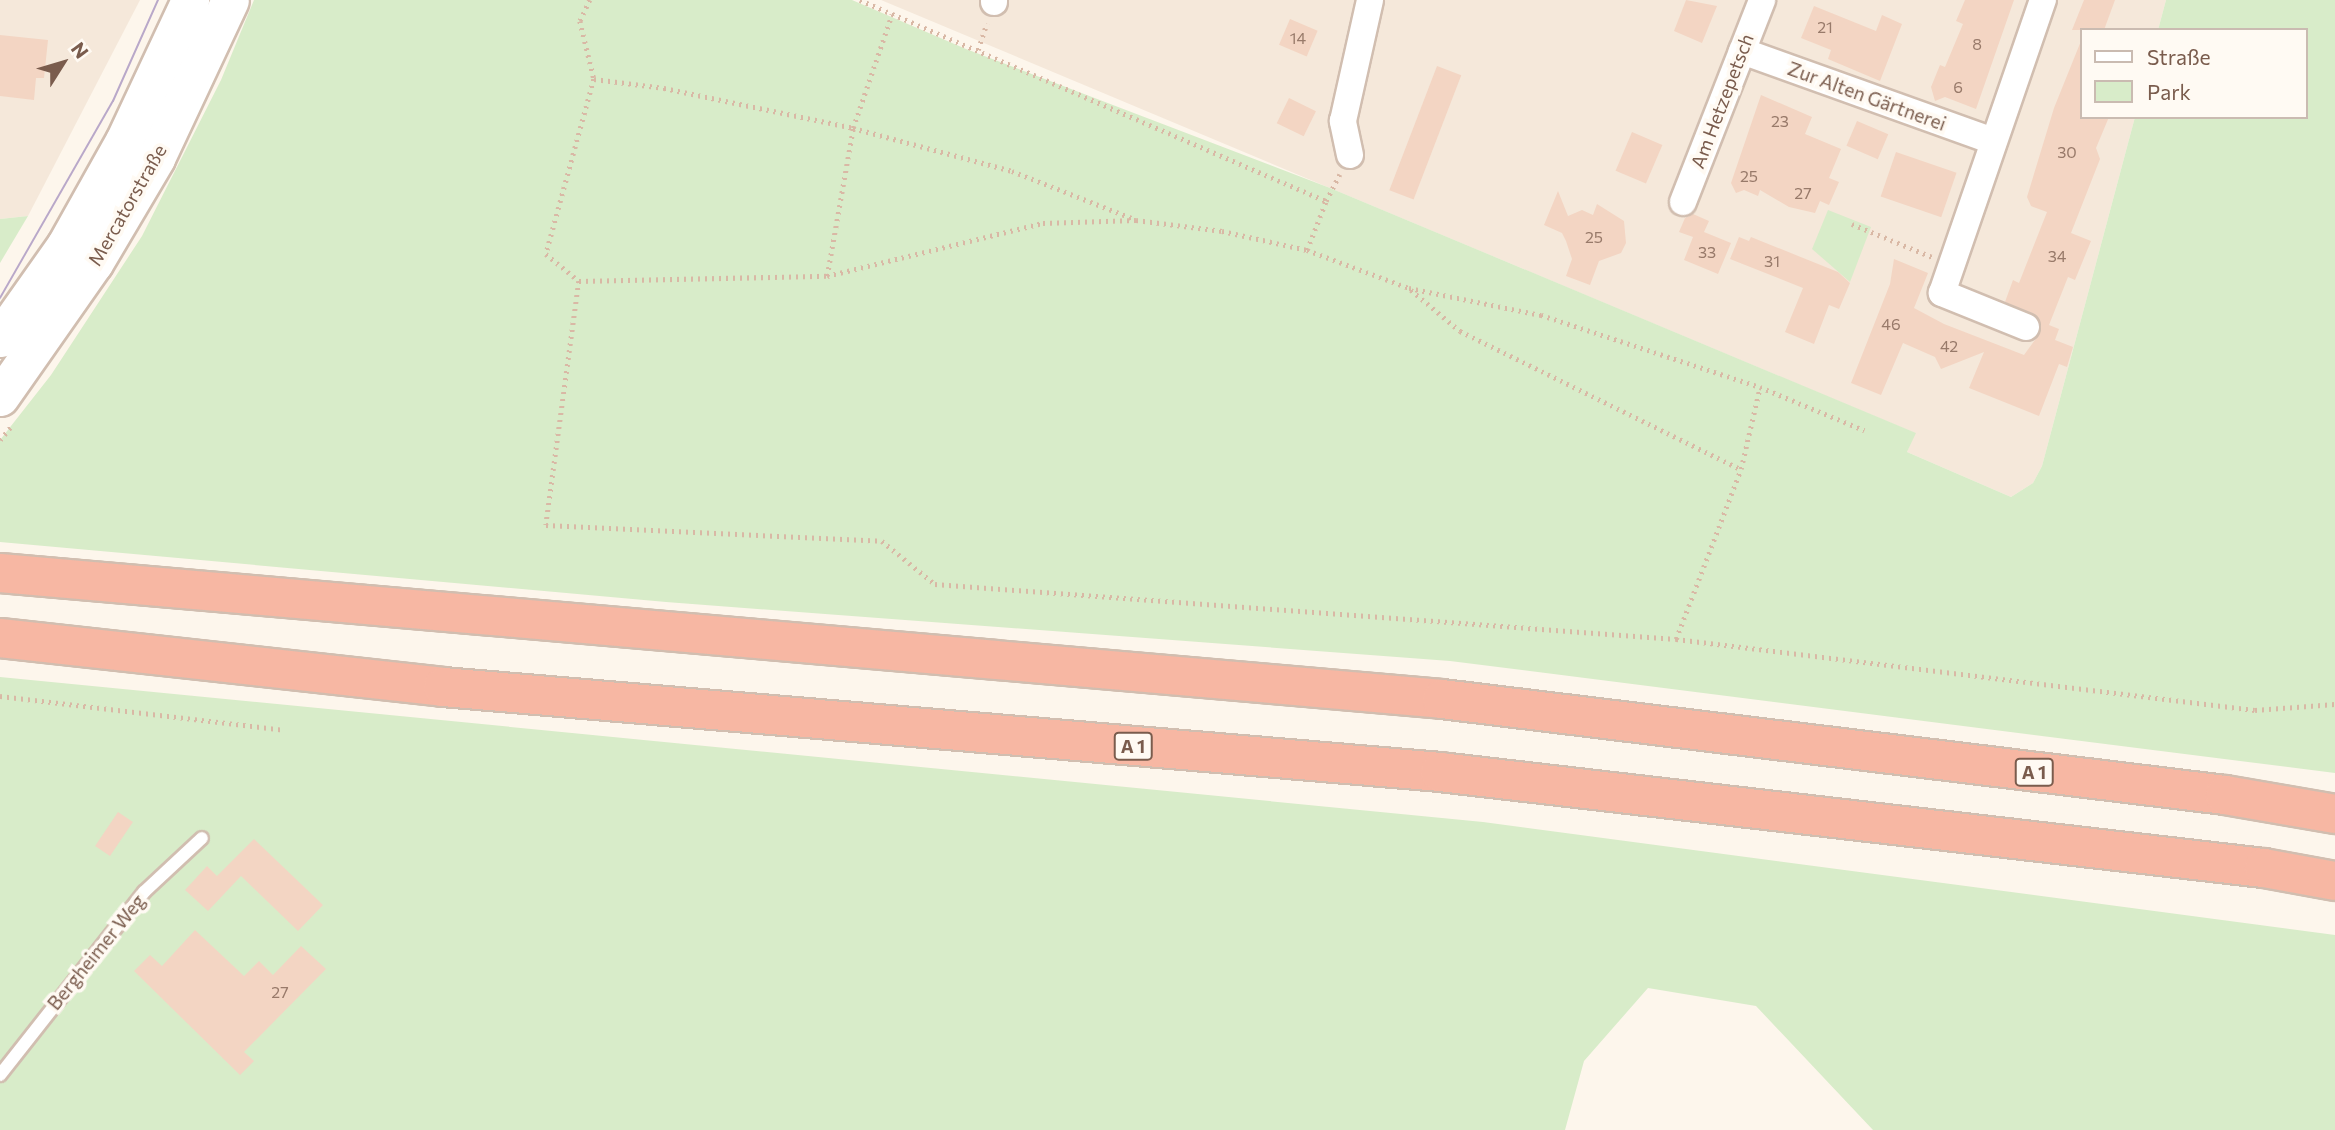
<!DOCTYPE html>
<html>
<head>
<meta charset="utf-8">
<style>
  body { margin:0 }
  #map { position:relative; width:2335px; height:1130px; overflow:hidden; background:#fdf6ec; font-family:Commissioner,sans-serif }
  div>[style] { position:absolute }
  .residential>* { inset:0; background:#f5e8da }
  .green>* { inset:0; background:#d8ecc9 }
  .building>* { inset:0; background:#f3d5c3; transform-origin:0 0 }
  .path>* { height:4.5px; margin-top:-2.25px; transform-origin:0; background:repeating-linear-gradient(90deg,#d9b8a5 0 2px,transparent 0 7px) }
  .roads { filter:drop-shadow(2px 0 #d1beb0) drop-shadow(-2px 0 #d1beb0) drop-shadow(0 2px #d1beb0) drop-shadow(0 -2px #d1beb0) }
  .lane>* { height:12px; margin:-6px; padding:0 6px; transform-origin:6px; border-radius:6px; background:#fff }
  .street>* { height:26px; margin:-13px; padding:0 13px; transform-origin:13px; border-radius:13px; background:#fff }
  .secondary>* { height:37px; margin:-18.5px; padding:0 18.5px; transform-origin:18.5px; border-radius:18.5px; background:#fff }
  .highway>* { height:38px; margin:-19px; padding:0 19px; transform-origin:19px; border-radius:19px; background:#f7b7a3 }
  .tram>* { height:2px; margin:-1px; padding:0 1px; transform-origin:1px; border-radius:1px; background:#b9a8c9 }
  span { translate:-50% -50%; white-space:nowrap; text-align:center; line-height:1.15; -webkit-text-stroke:7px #fffaf3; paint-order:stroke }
  .number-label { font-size:16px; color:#987a6a }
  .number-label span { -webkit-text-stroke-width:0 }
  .shield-label span { padding:2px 5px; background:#fffaf3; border:2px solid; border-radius:5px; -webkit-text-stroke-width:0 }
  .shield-label { font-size:18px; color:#7a5c4d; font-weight:700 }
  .street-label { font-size:19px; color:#7a5c4d }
  .legend { position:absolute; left:2080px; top:28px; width:228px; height:91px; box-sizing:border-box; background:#fffaf3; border:2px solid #cabbb1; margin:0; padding:9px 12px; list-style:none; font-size:21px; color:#7a5c4d }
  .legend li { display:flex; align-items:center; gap:14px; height:35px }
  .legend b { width:35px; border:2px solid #cabbb1 }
  .north { position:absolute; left:28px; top:28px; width:70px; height:70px; -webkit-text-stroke:5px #fffaf3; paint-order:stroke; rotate:53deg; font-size:19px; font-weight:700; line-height:28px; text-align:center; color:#7a5c4d }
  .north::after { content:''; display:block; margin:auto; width:24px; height:32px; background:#7a5c4d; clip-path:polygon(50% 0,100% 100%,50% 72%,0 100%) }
</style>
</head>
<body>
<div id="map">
  <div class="residential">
    <i style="clip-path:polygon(0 0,140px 0,28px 216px,0 219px)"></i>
    <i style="clip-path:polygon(881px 0,2166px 0,2158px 30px,2081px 30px,2081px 117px,2135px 117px,2042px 466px,2033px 483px,2011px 497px,1907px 452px,1915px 433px)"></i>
  </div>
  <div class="green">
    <i style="clip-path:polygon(254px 0,852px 0,966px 49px,1330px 188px,1916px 433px,1907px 452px,2011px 497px,2033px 483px,2042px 466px,2135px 117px,2305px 117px,2305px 30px,2158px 30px,2166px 0,2335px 0,2335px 773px,1450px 661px,666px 602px,0 542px,0 440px,51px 375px,142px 236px,221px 80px)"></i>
    <i style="clip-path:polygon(1828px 210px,1871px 227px,1850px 282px,1812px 249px)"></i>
    <i style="clip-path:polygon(28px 216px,0 263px,0 219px)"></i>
    <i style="clip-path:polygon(0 677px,1483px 822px,2335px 935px,2335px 1130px,1873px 1130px,1756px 1006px,1648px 988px,1584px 1061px,1565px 1130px,0 1130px)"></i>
  </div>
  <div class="building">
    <i style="clip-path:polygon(1686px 0,1717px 6px,1702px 43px,1674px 31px)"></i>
    <i style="clip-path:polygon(1965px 0,2014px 0,1976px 109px,1945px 97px,1935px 101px,1931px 87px,1940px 65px,1945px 67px,1963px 24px,1956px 21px)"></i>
    <i style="clip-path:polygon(2084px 0,2115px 0,2104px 30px,2072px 30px)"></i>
    <i style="clip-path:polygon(1814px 6px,1876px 31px,1882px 15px,1902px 24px,1880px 81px,1828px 59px,1831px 50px,1801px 38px)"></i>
    <i style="left:1290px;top:19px;width:30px;height:28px;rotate:23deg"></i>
    <i style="clip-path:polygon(0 35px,48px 40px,44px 78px,36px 78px,34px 100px,0 96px)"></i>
    <i style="clip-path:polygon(2081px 41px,2081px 117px,2109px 117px,2096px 148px,2100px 159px,2071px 233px,2091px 241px,2075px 280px,2068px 277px,2049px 325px,2059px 329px,2055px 340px,2073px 347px,2067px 367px,2059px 364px,2039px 416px,1969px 388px,1984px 352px,1941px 369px,1935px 357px,1903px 343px,1881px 395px,1851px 383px,1890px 284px,1894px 259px,1928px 273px,1914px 308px,1944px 324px,2024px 355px,2040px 333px,2038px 317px,2005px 302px,2013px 280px,2019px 283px,2047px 212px,2031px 206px,2027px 197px,2054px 108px)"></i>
    <i style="left:1437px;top:66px;width:26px;height:133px;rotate:21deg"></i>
    <i style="clip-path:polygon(1761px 95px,1812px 117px,1805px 134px,1841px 149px,1829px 178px,1839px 182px,1829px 205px,1820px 201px,1815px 213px,1789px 207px,1760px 190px,1758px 196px,1744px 190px,1736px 193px,1731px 183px)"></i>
    <i style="left:1289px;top:98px;width:30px;height:28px;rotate:26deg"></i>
    <i style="left:1857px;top:121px;width:34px;height:27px;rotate:23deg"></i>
    <i style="left:1632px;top:132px;width:33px;height:42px;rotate:23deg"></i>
    <i style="left:1896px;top:152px;width:64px;height:47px;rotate:19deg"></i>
    <i style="clip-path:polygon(1558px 191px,1568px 216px,1582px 210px,1593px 215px,1597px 204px,1624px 221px,1626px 243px,1621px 253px,1599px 261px,1590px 285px,1566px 276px,1572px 259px,1566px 241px,1562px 233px,1544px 225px)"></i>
    <i style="clip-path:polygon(1693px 214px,1709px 221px,1704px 232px,1731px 243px,1718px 274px,1684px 260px,1693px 237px,1679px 232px,1685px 218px)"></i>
    <i style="clip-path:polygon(1739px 237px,1749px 241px,1751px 237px,1838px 272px,1850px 283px,1839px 309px,1829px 305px,1814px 344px,1785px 332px,1803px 288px,1730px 259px)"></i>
    <i style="left:118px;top:812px;width:18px;height:41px;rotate:34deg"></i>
    <i style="clip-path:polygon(254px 839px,323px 905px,298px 931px,241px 876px,208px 911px,185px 890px,207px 866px,217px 876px)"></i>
    <i style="clip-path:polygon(195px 930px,244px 976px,259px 961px,273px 975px,301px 946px,326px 969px,244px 1052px,254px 1061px,240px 1075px,134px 971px,150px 955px,162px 966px)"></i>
  </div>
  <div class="path">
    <i style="left:590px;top:0;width:23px;rotate:115deg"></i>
    <i style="left:580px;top:21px;width:60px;rotate:76.4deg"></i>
    <i style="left:594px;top:79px;width:181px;rotate:105.3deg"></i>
    <i style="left:546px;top:254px;width:43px;rotate:39.3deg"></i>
    <i style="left:579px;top:281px;width:248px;rotate:-1.2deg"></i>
    <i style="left:827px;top:276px;width:222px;rotate:-13.8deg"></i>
    <i style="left:1043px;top:223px;width:93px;rotate:-1.8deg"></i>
    <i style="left:1136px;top:220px;width:87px;rotate:7.3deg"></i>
    <i style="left:1222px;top:231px;width:87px;rotate:12.6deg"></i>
    <i style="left:1307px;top:250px;width:109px;rotate:20.4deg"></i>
    <i style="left:1409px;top:288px;width:135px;rotate:11.6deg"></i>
    <i style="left:1541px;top:315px;width:231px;rotate:18.2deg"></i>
    <i style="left:1760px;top:387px;width:113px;rotate:22.5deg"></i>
    <i style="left:860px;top:0;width:508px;rotate:23.33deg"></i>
    <i style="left:1326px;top:201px;width:30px;rotate:-63deg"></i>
    <i style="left:978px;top:50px;width:28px;rotate:-72deg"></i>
    <i style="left:594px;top:79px;width:71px;rotate:7.3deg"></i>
    <i style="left:664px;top:88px;width:193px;rotate:11.9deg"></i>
    <i style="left:853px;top:128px;width:165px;rotate:15.1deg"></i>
    <i style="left:1012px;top:171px;width:129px;rotate:21.4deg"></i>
    <i style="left:1852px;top:224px;width:87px;rotate:22.4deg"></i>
    <i style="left:1307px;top:250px;width:53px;rotate:-68.8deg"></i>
    <i style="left:827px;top:276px;width:150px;rotate:-80deg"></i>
    <i style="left:853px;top:128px;width:120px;rotate:-71.1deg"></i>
    <i style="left:579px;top:281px;width:246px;rotate:97.7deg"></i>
    <i style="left:546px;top:525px;width:336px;rotate:2.7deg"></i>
    <i style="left:882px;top:541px;width:68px;rotate:39.1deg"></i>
    <i style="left:935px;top:584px;width:743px;rotate:4.24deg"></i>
    <i style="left:1676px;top:639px;width:583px;rotate:6.99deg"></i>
    <i style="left:2255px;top:710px;width:80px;rotate:-4.3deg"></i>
    <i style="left:1411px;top:290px;width:64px;rotate:39.9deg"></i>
    <i style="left:1460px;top:331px;width:313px;rotate:26.2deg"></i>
    <i style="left:0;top:440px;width:19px;rotate:-51deg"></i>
    <i style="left:1676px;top:639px;width:182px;rotate:-69.1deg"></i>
    <i style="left:1741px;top:469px;width:84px;rotate:-77deg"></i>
    <i style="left:0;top:696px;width:286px;rotate:6.8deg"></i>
  </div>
  <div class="roads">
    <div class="lane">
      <i style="left:0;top:1075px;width:233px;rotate:-51.8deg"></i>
      <i style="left:144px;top:892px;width:79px;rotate:-43deg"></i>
    </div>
    <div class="street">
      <i style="left:994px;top:2px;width:2px;rotate:-90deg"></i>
      <i style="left:1742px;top:51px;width:267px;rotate:19.7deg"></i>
      <i style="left:1350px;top:155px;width:35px;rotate:-102deg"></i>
      <i style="left:1343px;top:121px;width:124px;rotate:-77.4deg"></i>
      <i style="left:1683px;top:202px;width:217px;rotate:-68.6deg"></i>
      <i style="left:2026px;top:327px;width:91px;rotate:-158deg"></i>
      <i style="left:1942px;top:293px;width:310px;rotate:-71deg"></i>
    </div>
    <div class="secondary">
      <i style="left:0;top:338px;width:113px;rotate:-54.8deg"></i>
      <i style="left:65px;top:246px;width:120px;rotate:-60.7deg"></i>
      <i style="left:124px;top:141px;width:156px;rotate:-64.9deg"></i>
      <i style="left:0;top:397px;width:164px;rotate:-55deg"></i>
      <i style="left:94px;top:263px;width:122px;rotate:-59.4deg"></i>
      <i style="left:156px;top:158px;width:174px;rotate:-64.9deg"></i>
    </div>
    <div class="highway">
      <i style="left:0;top:573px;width:1447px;rotate:4.99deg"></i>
      <i style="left:1442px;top:699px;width:789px;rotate:6.99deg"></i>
      <i style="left:2225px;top:795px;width:112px;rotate:9.8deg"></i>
      <i style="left:0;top:638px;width:446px;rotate:6.3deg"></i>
      <i style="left:443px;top:687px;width:1001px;rotate:4.87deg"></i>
      <i style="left:1440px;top:772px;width:830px;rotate:6.65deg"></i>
      <i style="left:2264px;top:868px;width:72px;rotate:10.4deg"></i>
    </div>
  </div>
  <div class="tram">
    <i style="left:0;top:298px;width:227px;rotate:-60.2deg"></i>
    <i style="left:113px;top:101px;width:111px;rotate:-66deg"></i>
  </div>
  <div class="number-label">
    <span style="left:1825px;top:27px">21</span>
    <span style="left:1298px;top:38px">14</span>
    <span style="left:1977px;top:44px">8</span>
    <span style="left:1958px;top:87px">6</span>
    <span style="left:1780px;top:121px">23</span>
    <span style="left:2067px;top:152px">30</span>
    <span style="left:1749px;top:176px">25</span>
    <span style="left:1803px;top:193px">27</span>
    <span style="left:1594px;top:237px">25</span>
    <span style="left:1707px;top:252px">33</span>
    <span style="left:2057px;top:256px">34</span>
    <span style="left:1772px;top:261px">31</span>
    <span style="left:1891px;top:324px">46</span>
    <span style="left:1949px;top:346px">42</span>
    <span style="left:280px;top:992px">27</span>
  </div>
  <div class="shield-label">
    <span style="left:1133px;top:746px">A 1</span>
    <span style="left:2034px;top:772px">A 1</span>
  </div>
  <div class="street-label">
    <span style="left:1867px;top:96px;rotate:20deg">Zur Alten Gärtnerei</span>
    <span style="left:1722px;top:101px;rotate:-69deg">Am Hetzepetsch</span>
    <span style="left:127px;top:205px;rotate:-60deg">Mercatorstraße</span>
    <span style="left:96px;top:952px;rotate:-51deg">Bergheimer Weg</span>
  </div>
  <ul class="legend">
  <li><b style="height:9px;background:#fff"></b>Straße</li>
  <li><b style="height:19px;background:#d8ecc9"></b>Park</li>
  </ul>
  <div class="north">N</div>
</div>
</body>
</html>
